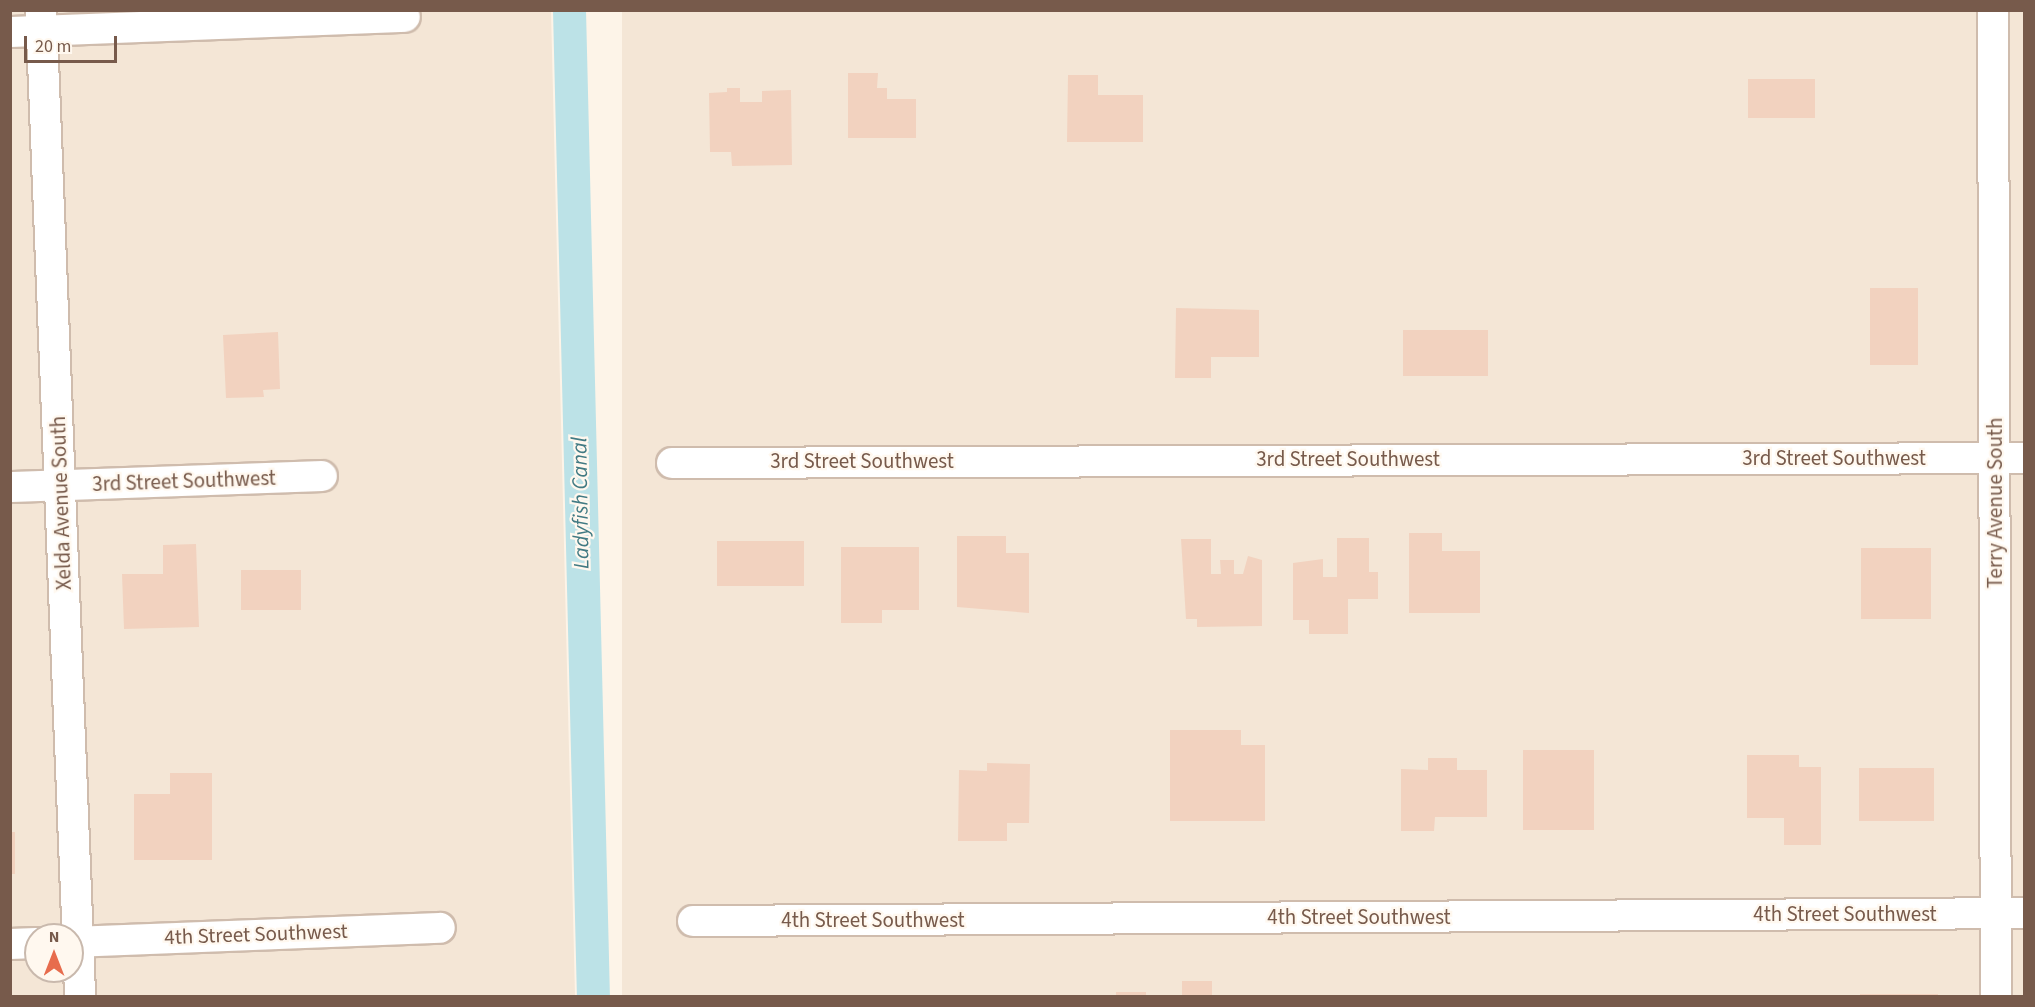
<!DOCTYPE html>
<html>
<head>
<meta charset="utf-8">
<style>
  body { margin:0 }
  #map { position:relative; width:2035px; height:1007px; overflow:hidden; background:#fdf4e8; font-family:"Source Sans 3",sans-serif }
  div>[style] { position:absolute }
  .residential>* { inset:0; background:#f4e6d6; transform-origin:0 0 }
  .canal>* { height:33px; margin:-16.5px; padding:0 16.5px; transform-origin:16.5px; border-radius:16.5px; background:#bce2e7 }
  .building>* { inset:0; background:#f2d2bf; transform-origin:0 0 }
  .roads { filter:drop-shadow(2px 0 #cfbcad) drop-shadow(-2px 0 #cfbcad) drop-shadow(0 2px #cfbcad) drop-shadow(0 -2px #cfbcad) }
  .minor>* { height:30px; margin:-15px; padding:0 15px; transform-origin:15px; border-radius:15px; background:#fff }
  span { translate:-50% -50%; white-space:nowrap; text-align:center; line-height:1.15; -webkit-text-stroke:4.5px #fff8ef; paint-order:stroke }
  .street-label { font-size:21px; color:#775a4b }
  .water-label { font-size:22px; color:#417a83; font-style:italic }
  .frame { position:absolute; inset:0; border:12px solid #775a4b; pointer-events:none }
  .north { position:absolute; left:24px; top:923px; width:60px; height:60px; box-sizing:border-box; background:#fff8ef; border:2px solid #c9b9ad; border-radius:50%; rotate:0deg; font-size:16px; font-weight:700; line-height:24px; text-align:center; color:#775a4b }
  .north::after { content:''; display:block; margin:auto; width:21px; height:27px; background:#e76c4d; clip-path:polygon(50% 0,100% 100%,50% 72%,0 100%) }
  .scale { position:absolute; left:24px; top:36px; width:93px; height:27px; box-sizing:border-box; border:3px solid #775a4b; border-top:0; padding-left:8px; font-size:18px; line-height:21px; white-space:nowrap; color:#775a4b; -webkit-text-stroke:4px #fff8ef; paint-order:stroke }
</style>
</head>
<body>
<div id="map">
  <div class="residential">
    <i style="clip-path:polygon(evenodd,10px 11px,551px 11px,575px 996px,11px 996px,10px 11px,36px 935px,72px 935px,72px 971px,36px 971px,36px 935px)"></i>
    <i style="left:622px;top:11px;width:1402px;height:985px"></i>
  </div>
  <div class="canal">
    <i style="left:569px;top:10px;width:986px;rotate:88.61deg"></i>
  </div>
  <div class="building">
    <i style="clip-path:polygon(848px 73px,878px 73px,877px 88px,887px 88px,887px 99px,916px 99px,916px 138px,848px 138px)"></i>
    <i style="clip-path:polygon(1068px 75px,1098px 75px,1098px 95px,1143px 95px,1143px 142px,1067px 142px)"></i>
    <i style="left:1748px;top:79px;width:67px;height:39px"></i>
    <i style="clip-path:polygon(727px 88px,740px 88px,740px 102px,762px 102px,762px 91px,791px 90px,792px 165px,732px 166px,731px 152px,710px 152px,709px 93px,727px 92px)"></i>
    <i style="left:1870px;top:288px;width:48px;height:77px"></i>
    <i style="clip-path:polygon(1176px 308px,1259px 310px,1259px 357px,1211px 357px,1211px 378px,1175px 378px)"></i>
    <i style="left:1403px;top:330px;width:85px;height:46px"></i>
    <i style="clip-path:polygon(278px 332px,280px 389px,263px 390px,264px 397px,226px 398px,223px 335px)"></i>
    <i style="clip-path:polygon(1409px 533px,1442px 533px,1442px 551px,1480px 551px,1480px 613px,1409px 613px)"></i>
    <i style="clip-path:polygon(957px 536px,1006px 536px,1006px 553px,1029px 553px,1029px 613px,957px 607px)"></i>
    <i style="clip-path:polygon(1337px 538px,1369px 538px,1369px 572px,1378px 572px,1378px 599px,1348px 599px,1348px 634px,1309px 634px,1309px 620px,1293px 620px,1293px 563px,1323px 559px,1323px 577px,1337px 577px)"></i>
    <i style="clip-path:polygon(1181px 539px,1211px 539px,1211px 574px,1221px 574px,1220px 560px,1234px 560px,1234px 574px,1243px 574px,1248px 556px,1262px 560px,1262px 626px,1197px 627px,1197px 619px,1186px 619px)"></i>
    <i style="left:717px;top:541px;width:87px;height:45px"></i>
    <i style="clip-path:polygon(196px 544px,199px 627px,124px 629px,122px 574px,163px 574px,163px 545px)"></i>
    <i style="clip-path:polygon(841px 547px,919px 547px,919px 610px,882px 610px,882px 623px,841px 623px)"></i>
    <i style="left:1861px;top:548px;width:70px;height:71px"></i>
    <i style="left:241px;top:570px;width:60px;height:40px"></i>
    <i style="clip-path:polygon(1170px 730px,1241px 730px,1241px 745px,1265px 745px,1265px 821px,1170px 821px)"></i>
    <i style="left:1523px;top:750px;width:71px;height:80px"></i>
    <i style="clip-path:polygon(1747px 755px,1799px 755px,1799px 767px,1821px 767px,1821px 845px,1784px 845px,1784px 818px,1747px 818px)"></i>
    <i style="clip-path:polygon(1428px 758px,1457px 758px,1457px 770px,1487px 770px,1487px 817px,1435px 817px,1434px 831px,1401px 831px,1401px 769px,1428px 770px)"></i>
    <i style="clip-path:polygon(987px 763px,1030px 764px,1029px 823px,1007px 823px,1007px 841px,958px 841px,959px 770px,987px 771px)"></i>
    <i style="left:1859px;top:768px;width:75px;height:53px"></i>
    <i style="clip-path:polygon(170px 773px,212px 773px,212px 860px,134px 860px,134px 794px,170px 794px)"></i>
    <i style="left:10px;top:832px;width:5px;height:42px"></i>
    <i style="left:1182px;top:981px;width:30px;height:15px"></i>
    <i style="left:1116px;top:992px;width:30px;height:4px"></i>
    <i style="left:1860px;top:994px;width:78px;height:2px"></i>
  </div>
  <div class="roads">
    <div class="minor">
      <i style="left:41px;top:10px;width:987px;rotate:87.73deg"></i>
      <i style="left:1993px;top:10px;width:986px;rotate:89.83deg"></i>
      <i style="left:10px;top:32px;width:395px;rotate:-2.2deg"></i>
      <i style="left:672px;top:463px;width:1352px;rotate:-0.21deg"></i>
      <i style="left:10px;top:487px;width:312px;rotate:-2deg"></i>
      <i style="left:693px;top:921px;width:1331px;rotate:-0.34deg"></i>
      <i style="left:72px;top:942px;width:368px;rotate:-2.2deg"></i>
      <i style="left:10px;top:944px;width:26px;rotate:-2deg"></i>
    </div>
  </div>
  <div class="street-label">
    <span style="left:1834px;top:458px">3rd Street Southwest</span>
    <span style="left:1348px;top:459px">3rd Street Southwest</span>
    <span style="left:862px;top:461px">3rd Street Southwest</span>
    <span style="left:184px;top:481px;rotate:-2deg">3rd Street Southwest</span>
    <span style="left:61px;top:503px;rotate:-92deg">Xelda Avenue South</span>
    <span style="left:1995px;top:503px;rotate:-90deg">Terry Avenue South</span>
    <span style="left:1845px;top:914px">4th Street Southwest</span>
    <span style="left:1359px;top:917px">4th Street Southwest</span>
    <span style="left:873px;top:920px">4th Street Southwest</span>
    <span style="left:256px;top:934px;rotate:-2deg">4th Street Southwest</span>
  </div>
  <div class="water-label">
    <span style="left:581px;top:503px;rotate:-91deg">Ladyfish Canal</span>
  </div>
  <div class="frame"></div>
  <div class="north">N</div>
  <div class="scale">20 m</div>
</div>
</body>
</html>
